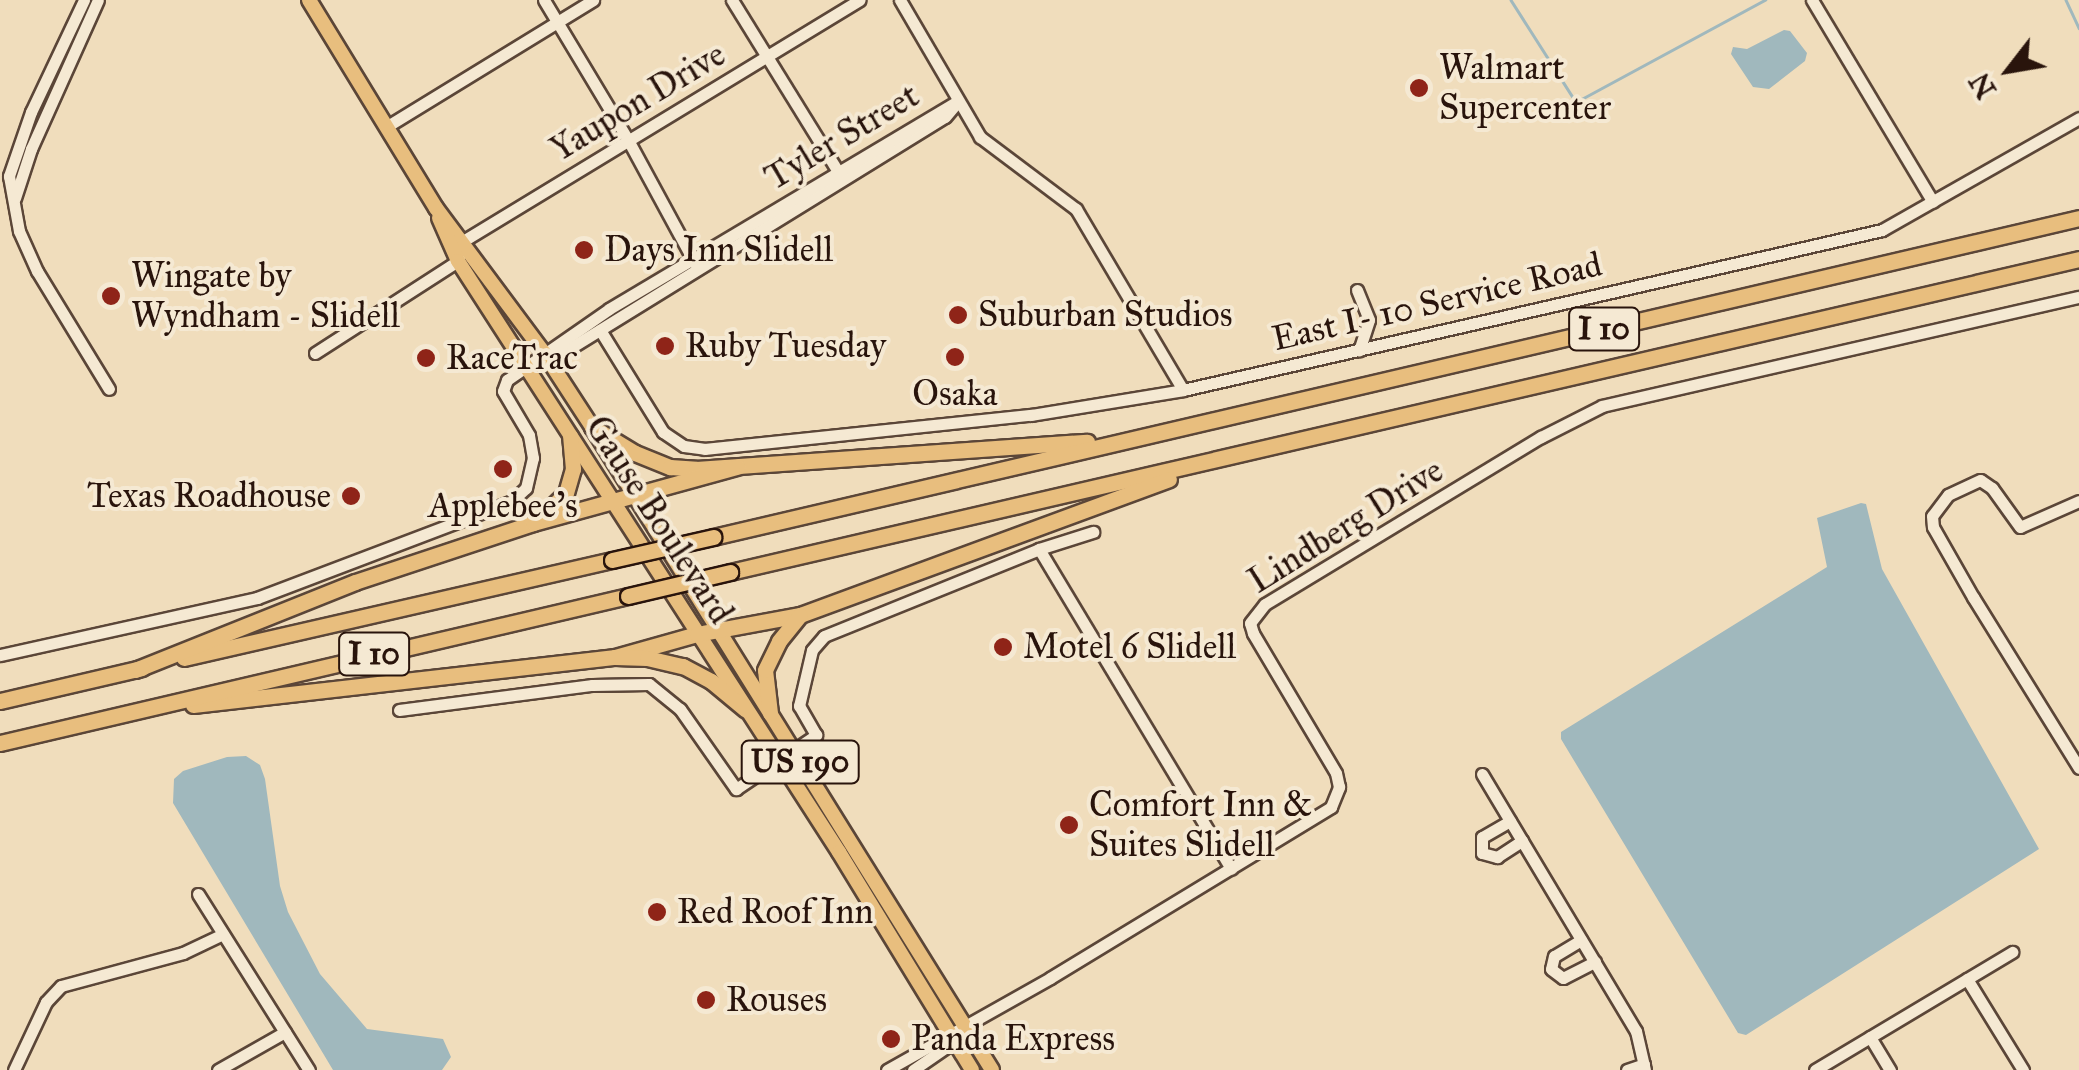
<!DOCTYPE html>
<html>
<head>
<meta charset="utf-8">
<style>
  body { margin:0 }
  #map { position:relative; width:2079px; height:1070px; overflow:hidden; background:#f0ddbc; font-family:"IM FELL Great Primer",serif }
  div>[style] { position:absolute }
  .water>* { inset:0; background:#a0b8bd }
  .stream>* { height:2.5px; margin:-1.25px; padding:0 1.25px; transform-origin:1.25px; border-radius:1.25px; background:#a0b8bd }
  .roads { filter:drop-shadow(2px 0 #5b4638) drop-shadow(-2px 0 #5b4638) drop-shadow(0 2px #5b4638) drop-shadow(0 -2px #5b4638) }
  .minor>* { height:11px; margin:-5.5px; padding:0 5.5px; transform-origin:5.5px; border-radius:5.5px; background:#f5e9d3 }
  .major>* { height:14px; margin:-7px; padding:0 7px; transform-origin:7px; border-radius:7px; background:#e8be7e }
  .highway>* { height:15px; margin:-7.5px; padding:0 7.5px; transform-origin:7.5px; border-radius:7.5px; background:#e8be7e }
  .bridges { filter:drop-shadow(2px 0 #29140c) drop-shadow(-2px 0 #29140c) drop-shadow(0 2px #29140c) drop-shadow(0 -2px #29140c) }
  .highway-bridge>* { height:15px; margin:-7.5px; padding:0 7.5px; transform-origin:7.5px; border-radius:7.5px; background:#e8be7e }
  .dots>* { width:28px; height:28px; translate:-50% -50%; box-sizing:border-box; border:5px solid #f5e9d3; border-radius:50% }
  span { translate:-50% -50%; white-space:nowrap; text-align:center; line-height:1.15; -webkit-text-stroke:8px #f5e9d3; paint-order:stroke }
  .shield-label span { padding:2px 8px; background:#f5e9d3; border:2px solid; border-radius:8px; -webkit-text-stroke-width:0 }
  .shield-label { font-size:32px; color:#29140c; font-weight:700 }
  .poi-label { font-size:35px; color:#29140c }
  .left { translate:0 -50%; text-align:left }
  .right { translate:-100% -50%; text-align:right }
  .street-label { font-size:35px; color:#29140c }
  .north { position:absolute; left:1959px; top:20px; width:100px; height:100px; -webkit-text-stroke:8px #f5e9d3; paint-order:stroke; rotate:239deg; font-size:28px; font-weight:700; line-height:40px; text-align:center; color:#29140c }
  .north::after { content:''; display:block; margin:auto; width:35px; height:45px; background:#29140c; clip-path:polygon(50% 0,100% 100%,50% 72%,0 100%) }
</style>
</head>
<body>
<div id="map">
  <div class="water">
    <i style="clip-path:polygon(1784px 30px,1790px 31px,1807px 53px,1805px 61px,1769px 89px,1753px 87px,1731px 54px,1733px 47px,1747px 49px)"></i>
    <i style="clip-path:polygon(1861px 503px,1866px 504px,1882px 569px,2039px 849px,1746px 1035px,1738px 1033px,1561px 739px,1561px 732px,1827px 567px,1817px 518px)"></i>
    <i style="clip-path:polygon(246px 756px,260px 765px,265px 779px,280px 886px,288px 912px,320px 974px,367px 1029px,443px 1039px,451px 1057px,442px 1070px,333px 1070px,173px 803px,174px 779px,183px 771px,227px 757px)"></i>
  </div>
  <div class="stream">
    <i style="left:1511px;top:0;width:121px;rotate:57.5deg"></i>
    <i style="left:1576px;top:102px;width:215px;rotate:-28.4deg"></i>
    <i style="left:2066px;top:0;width:31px;rotate:65deg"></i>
  </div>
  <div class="roads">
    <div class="minor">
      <i style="left:84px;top:0;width:124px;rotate:115.3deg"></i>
      <i style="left:31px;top:112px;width:68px;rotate:109deg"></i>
      <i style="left:9px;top:176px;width:56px;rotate:79.7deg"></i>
      <i style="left:19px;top:231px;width:44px;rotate:65.8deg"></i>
      <i style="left:37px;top:271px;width:138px;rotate:58.6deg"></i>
      <i style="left:544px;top:0;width:163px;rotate:59deg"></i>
      <i style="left:628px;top:140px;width:142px;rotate:61.5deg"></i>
      <i style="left:732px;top:0;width:206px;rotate:58.3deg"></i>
      <i style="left:900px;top:0;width:159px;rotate:59.7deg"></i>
      <i style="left:980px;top:137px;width:120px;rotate:36.9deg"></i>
      <i style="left:1076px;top:209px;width:210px;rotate:59.4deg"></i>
      <i style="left:1812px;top:0;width:235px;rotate:59.1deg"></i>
      <i style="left:386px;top:127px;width:243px;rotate:-31.5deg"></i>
      <i style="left:15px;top:198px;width:52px;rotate:-71.9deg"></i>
      <i style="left:31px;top:149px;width:163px;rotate:-65.8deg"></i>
      <i style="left:1357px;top:290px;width:32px;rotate:68deg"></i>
      <i style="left:1369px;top:320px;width:32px;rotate:108deg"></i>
      <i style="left:600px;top:330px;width:120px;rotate:58.3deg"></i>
      <i style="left:663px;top:432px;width:25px;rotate:34deg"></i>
      <i style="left:684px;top:446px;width:21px;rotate:8deg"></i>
      <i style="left:705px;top:449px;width:328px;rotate:-6deg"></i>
      <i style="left:1031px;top:415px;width:154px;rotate:-9.3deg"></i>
      <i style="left:1183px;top:390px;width:717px;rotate:-12.89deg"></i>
      <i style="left:1882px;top:230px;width:227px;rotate:-29.6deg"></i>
      <i style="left:315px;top:353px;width:170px;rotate:-32.8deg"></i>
      <i style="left:458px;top:261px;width:21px;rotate:-76deg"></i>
      <i style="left:463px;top:241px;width:464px;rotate:-31.3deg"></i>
      <i style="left:544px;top:353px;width:15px;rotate:8deg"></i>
      <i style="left:559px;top:355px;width:453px;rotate:-31.7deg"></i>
      <i style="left:945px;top:117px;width:17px;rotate:-50deg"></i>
      <i style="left:2079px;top:501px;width:64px;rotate:156.2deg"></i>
      <i style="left:2020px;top:527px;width:48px;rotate:-125.7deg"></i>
      <i style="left:1992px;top:488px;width:14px;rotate:-146deg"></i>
      <i style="left:1980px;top:480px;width:35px;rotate:155deg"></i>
      <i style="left:1948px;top:495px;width:26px;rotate:127deg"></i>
      <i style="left:1932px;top:516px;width:11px;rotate:85deg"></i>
      <i style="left:1933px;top:527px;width:81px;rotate:60.3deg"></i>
      <i style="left:1973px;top:597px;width:201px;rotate:58.2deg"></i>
      <i style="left:1039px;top:549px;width:373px;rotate:59deg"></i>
      <i style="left:0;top:655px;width:263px;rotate:-12.5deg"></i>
      <i style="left:257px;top:598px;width:273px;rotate:-20.8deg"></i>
      <i style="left:512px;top:501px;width:19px;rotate:-43deg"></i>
      <i style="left:526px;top:488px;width:31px;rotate:-77deg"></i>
      <i style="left:533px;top:458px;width:23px;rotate:-100deg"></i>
      <i style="left:529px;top:435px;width:51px;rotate:-120.6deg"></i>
      <i style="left:503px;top:391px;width:12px;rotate:-70deg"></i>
      <i style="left:507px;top:380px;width:124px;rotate:-34.8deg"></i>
      <i style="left:609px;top:309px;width:406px;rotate:-30.8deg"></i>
      <i style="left:399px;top:710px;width:195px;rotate:-7.4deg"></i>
      <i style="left:592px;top:685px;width:57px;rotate:-1deg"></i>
      <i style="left:649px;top:684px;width:40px;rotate:39deg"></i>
      <i style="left:680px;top:709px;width:98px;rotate:55deg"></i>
      <i style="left:736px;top:789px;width:97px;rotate:-34deg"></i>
      <i style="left:816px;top:735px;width:34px;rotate:-120deg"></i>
      <i style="left:799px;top:706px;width:57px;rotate:-76.9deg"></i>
      <i style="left:812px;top:650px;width:18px;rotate:-49deg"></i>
      <i style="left:824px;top:636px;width:232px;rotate:-22deg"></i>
      <i style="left:1039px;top:549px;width:57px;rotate:-17.5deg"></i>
      <i style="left:1482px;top:774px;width:300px;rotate:59.1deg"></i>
      <i style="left:1636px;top:1031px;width:40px;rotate:77deg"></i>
      <i style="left:1510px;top:821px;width:32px;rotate:150deg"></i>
      <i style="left:1482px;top:837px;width:16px;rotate:90deg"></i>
      <i style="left:1482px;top:853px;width:16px;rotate:15deg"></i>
      <i style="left:1497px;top:857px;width:30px;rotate:-33deg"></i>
      <i style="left:198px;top:894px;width:208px;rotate:57.8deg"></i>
      <i style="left:1581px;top:940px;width:31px;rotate:149deg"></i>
      <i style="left:1554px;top:956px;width:13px;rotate:103deg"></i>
      <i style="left:1551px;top:969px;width:15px;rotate:37deg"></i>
      <i style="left:1563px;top:978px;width:36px;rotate:-27deg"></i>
      <i style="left:1967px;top:979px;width:107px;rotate:58.4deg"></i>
      <i style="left:1870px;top:1037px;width:39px;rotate:59deg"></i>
      <i style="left:14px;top:1070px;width:75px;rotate:-64.8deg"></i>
      <i style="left:46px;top:1002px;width:22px;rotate:-47deg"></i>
      <i style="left:61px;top:986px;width:126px;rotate:-15.1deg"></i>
      <i style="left:183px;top:953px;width:44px;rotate:-25.4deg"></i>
      <i style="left:218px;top:1070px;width:77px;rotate:-29.6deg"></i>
      <i style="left:887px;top:1070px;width:187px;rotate:-29.4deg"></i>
      <i style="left:1050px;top:978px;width:329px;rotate:-31.3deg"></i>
      <i style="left:1331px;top:807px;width:22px;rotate:-68deg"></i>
      <i style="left:1339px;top:787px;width:14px;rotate:-102deg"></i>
      <i style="left:1336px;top:773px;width:163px;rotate:-120.7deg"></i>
      <i style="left:1253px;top:633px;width:10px;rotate:-107deg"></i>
      <i style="left:1250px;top:623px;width:24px;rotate:-52deg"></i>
      <i style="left:1265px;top:604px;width:323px;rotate:-31.2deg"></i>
      <i style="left:1541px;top:437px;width:68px;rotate:-26.9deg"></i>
      <i style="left:1602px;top:406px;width:489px;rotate:-12.9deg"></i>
      <i style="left:913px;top:1070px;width:55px;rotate:-34.6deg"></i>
      <i style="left:1627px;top:1070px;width:18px;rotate:-19deg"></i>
      <i style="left:1815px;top:1070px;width:230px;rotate:-30.9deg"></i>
    </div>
    <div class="major">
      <i style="left:309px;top:0;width:244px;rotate:58.6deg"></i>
      <i style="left:436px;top:208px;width:181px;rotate:53.3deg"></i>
      <i style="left:544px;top:353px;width:88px;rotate:57deg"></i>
      <i style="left:592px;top:427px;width:757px;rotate:58.11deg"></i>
      <i style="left:439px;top:218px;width:47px;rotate:66.2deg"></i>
      <i style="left:458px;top:261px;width:703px;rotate:57.19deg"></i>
      <i style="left:839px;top:852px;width:255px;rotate:58.6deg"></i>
    </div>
    <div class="highway">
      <i style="left:592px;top:427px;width:50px;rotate:31.2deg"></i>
      <i style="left:635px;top:453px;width:38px;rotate:22deg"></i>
      <i style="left:670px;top:467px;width:26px;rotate:4deg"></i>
      <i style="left:696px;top:469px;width:392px;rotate:-4deg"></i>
      <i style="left:539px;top:519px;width:37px;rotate:-44deg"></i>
      <i style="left:566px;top:493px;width:25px;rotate:-74deg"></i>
      <i style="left:573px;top:469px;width:33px;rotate:-95deg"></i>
      <i style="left:713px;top:537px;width:1403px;rotate:-13.14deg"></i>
      <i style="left:730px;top:572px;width:1385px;rotate:-13.06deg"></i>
      <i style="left:615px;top:657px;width:85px;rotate:-15.7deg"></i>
      <i style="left:697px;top:634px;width:105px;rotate:-10.5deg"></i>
      <i style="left:800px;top:615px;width:393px;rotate:-20.2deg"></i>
      <i style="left:184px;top:658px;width:439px;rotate:-12.9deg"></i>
      <i style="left:135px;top:670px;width:237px;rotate:-21.8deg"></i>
      <i style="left:355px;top:582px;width:188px;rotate:-18.3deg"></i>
      <i style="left:533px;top:523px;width:212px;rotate:-15.4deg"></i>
      <i style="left:0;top:701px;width:146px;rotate:-13.1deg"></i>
      <i style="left:193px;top:705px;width:425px;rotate:-6.5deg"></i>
      <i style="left:615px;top:657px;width:32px;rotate:2deg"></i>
      <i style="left:647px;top:658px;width:37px;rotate:13deg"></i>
      <i style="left:683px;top:666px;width:32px;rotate:28deg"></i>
      <i style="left:711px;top:681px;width:45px;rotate:39.6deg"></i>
      <i style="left:770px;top:713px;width:43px;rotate:-96.6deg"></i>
      <i style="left:765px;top:670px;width:32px;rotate:-64deg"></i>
      <i style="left:779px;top:641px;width:33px;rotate:-51deg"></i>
      <i style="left:0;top:743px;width:645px;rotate:-13.17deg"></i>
    </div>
  </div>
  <div class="bridges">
    <div class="highway-bridge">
      <i style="left:612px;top:560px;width:104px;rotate:-12.8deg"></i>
      <i style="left:628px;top:596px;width:105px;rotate:-13.2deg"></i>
    </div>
  </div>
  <div class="dots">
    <i style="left:1419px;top:88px;background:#8f2418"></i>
    <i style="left:584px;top:250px;background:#8f2418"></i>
    <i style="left:111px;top:296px;background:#8f2418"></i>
    <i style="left:958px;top:315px;background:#8f2418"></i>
    <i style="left:665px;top:346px;background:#8f2418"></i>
    <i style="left:955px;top:357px;background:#8f2418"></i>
    <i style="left:426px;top:358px;background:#8f2418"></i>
    <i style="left:503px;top:469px;background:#8f2418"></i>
    <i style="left:351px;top:496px;background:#8f2418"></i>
    <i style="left:1003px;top:647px;background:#8f2418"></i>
    <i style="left:1069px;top:825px;background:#8f2418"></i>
    <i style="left:657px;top:912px;background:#8f2418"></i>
    <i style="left:706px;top:1000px;background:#8f2418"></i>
    <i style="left:891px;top:1039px;background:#8f2418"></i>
  </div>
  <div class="shield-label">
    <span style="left:1604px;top:329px">I 10</span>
    <span style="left:374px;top:654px">I 10</span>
    <span style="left:800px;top:762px">US 190</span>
  </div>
  <div class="poi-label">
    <span class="left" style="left:1439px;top:88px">Walmart<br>Supercenter</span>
    <span class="left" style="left:604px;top:250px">Days Inn Slidell</span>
    <span class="left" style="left:131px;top:296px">Wingate by<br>Wyndham - Slidell</span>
    <span class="left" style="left:978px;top:315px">Suburban Studios</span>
    <span class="left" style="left:685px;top:346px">Ruby Tuesday</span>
    <span class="left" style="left:446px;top:358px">RaceTrac</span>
    <span style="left:955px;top:394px">Osaka</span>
    <span class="right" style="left:331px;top:496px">Texas Roadhouse</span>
    <span style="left:503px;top:506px">Applebee's</span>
    <span class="left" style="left:1023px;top:647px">Motel 6 Slidell</span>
    <span class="left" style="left:1089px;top:825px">Comfort Inn &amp;<br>Suites Slidell</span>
    <span class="left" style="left:677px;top:912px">Red Roof Inn</span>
    <span class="left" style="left:726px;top:1000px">Rouses</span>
    <span class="left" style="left:911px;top:1039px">Panda Express</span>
  </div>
  <div class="street-label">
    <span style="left:638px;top:102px;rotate:-31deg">Yaupon Drive</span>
    <span style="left:842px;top:137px;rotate:-31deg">Tyler Street</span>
    <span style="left:1437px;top:302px;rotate:-13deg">East I- 10 Service Road</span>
    <span style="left:659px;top:520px;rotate:57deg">Gause Boulevard</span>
    <span style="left:1346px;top:526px;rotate:-32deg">Lindberg Drive</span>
  </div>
  <div class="north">N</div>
</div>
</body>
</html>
